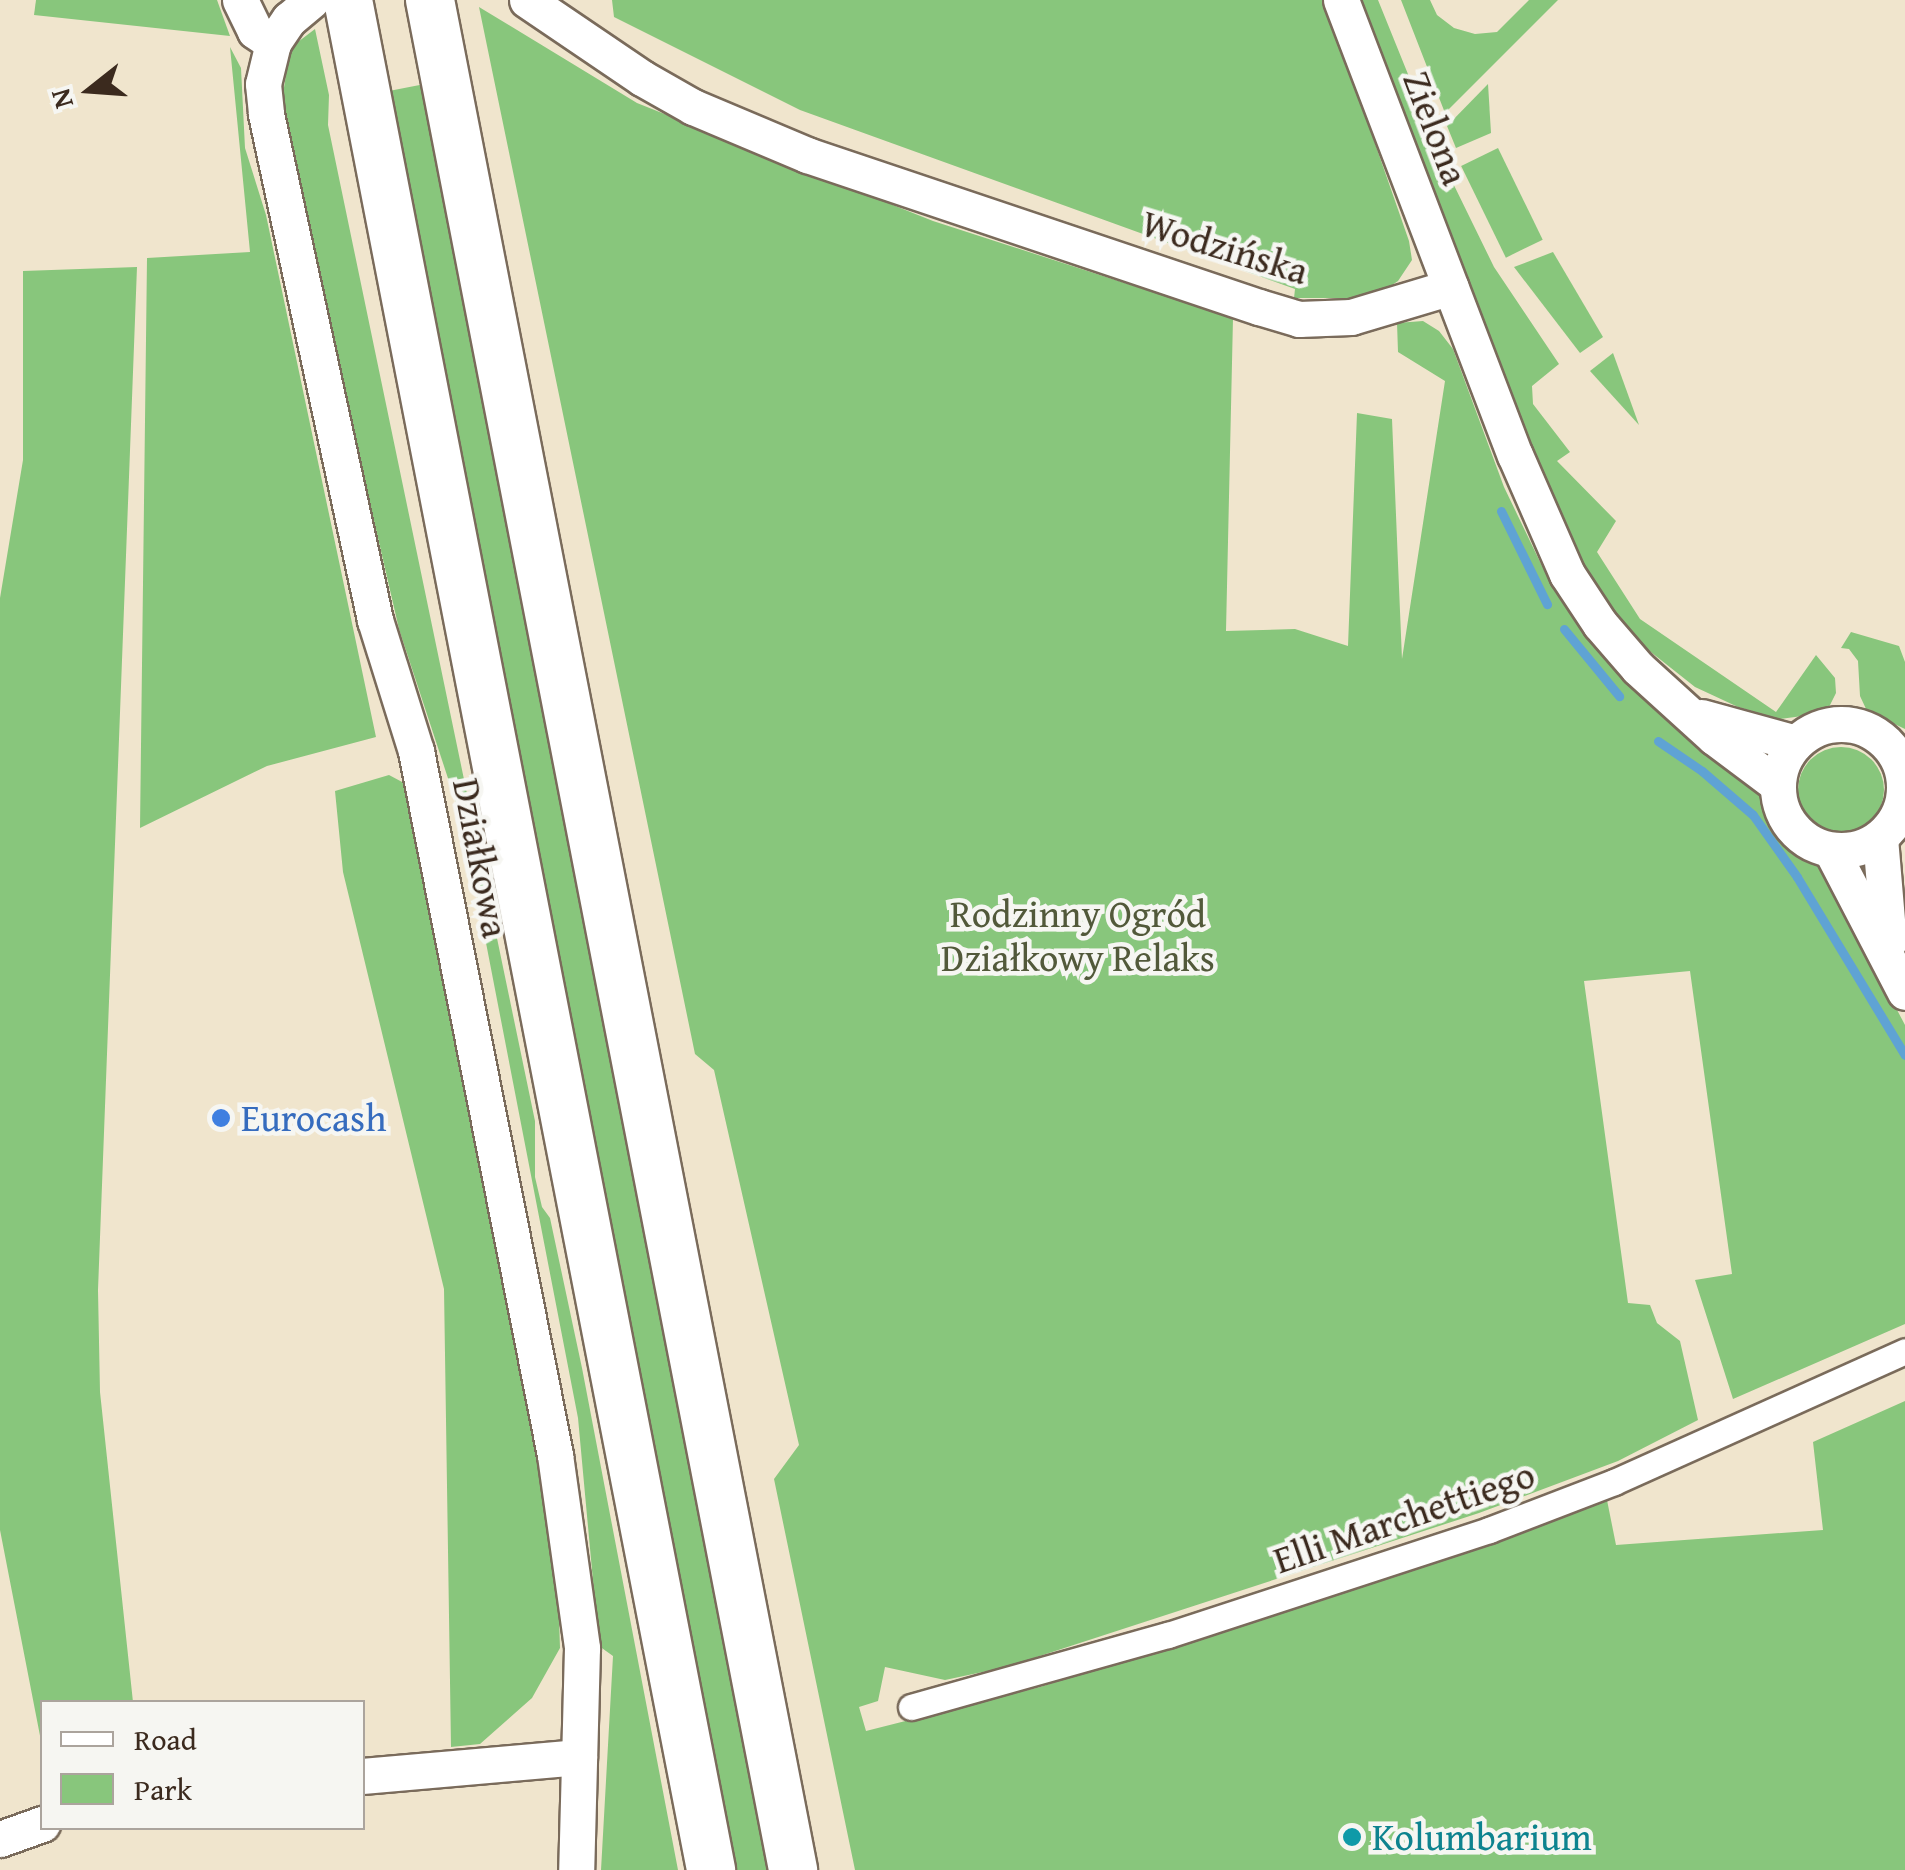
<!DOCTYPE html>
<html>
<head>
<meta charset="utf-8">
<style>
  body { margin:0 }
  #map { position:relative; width:1905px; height:1870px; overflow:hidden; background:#f0e5cd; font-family:"Gentium Book Plus",serif }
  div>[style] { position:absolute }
  .green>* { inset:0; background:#88c67c; transform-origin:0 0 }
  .round { border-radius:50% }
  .stream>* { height:9px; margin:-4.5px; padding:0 4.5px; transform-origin:4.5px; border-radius:4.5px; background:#5fa3d4 }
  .roads { filter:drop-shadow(2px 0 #7a6b5b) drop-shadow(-2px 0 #7a6b5b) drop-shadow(0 2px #7a6b5b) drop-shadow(0 -2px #7a6b5b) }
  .street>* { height:25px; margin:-12.5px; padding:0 12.5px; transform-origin:12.5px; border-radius:12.5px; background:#fff }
  .secondary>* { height:35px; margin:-17.5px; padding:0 17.5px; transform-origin:17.5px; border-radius:17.5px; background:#fff }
  .secondary>.ring { margin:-17.5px; padding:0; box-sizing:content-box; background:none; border:35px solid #fff; border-radius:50% }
  .highway>* { height:48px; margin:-24px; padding:0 24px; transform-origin:24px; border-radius:24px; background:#fff }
  .dots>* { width:28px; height:28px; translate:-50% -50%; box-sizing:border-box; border:5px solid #f6f6f2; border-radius:50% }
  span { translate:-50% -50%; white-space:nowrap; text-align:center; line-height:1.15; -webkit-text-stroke:9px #f6f6f2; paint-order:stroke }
  .street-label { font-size:38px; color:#3b2a1e }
  .park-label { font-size:38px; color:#52593a }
  .shop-label { font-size:38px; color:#366cbe }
  .left { translate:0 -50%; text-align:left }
  .culture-label { font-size:38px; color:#0d838f }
  .legend { position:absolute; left:40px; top:1700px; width:325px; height:130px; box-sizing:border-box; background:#f6f6f2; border:2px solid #aba49d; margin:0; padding:12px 18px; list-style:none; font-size:30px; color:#3b2a1e }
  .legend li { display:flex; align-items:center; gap:20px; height:50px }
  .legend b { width:50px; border:2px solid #aba49d }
  .north { position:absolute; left:40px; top:40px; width:100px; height:100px; -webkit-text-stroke:8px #f6f6f2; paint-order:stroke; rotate:253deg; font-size:28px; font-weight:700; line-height:40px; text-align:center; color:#3b2a1e }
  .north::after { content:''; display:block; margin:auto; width:35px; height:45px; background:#3b2a1e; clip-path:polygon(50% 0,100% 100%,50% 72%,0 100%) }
</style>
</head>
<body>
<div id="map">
  <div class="green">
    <i style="clip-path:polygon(36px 0,217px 0,230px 36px,34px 15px)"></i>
    <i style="clip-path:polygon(612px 0,1325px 0,1409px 241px,1412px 260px,1398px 281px,1373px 298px,1294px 298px,1295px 289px,800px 110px,614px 17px)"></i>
    <i style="clip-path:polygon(1358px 0,1378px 0,1448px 173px,1494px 267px,1559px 364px,1532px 386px,1533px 404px,1570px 452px,1557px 461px,1616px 521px,1597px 552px,1640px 619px,1776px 712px,1816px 655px,1835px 678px,1836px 693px,1829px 707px,1810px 715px,1780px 719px,1738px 707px,1695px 687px,1647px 649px,1603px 603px,1568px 540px)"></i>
    <i style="clip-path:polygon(1401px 0,1430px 0,1437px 15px,1454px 28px,1475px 34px,1497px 32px,1529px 0,1558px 0,1445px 113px)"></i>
    <i style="clip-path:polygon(479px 7px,637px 103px,933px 221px,1233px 318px,1226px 631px,1295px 629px,1348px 646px,1357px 413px,1392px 419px,1402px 659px,1445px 381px,1398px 352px,1397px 323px,1423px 321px,1439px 331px,1453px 349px,1504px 487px,1542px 566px,1582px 628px,1756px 783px,1780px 836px,1820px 864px,1905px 1025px,1905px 1324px,1733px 1399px,1695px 1280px,1732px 1274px,1690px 971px,1584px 981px,1628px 1303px,1650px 1305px,1657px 1323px,1680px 1341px,1698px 1420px,1618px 1461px,1479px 1513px,1006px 1667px,945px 1680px,885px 1667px,878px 1701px,859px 1707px,866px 1731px,1040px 1687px,1379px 1580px,1607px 1500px,1616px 1545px,1823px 1530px,1813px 1442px,1905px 1401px,1905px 1870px,855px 1870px,774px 1479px,799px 1445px,714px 1070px,695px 1054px)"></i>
    <i style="clip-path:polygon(315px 29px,329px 95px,328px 125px,535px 1121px,535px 1177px,542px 1207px,550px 1218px,582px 1368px,678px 1870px,601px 1870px,613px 1656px,599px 1646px,578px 1418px,463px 824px,399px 629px,296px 183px,283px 94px,290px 48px)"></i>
    <i style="clip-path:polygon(230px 47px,241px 68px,245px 148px,266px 215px,376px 737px,267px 766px,140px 828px,147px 258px,250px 252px)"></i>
    <i style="left:430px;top:83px;width:1820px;height:51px;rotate:79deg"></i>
    <i style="clip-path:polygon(1488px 84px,1491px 133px,1456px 148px,1447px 126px)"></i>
    <i style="left:1498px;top:148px;width:102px;height:41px;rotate:64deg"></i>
    <i style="clip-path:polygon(1553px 252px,1603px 337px,1580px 353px,1514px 267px)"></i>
    <i style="clip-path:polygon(137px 267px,98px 1290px,100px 1392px,133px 1702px,42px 1702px,42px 1746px,0 1530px,0 598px,23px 460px,23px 271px)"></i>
    <i style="clip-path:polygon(1613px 353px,1639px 425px,1590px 371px)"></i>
    <i style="clip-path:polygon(1851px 632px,1899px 646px,1905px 662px,1905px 729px,1867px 711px,1860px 696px,1858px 661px,1849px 649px,1841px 648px)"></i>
    <i class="round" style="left:1798px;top:747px;width:86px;height:86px"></i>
    <i style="clip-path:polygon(389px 775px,404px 783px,417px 835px,538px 1447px,559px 1617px,560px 1648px,532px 1698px,480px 1744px,451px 1747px,444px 1289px,343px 872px,335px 791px)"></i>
  </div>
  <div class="stream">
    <i style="left:1501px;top:511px;width:104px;rotate:63.7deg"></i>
    <i style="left:1564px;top:629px;width:87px;rotate:50.6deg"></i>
    <i style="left:1658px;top:741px;width:53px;rotate:34.3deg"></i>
    <i style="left:1702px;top:771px;width:67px;rotate:40.8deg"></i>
    <i style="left:1753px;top:815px;width:76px;rotate:54.6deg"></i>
    <i style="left:1797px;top:877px;width:208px;rotate:58.8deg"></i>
  </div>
  <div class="roads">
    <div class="street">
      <i style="left:911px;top:1707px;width:267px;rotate:-15.7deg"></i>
      <i style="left:1168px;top:1635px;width:338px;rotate:-18.1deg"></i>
      <i style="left:1489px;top:1530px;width:134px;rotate:-21deg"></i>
      <i style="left:1614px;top:1482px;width:319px;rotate:-24.2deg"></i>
    </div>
    <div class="secondary">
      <i style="left:240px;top:0;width:34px;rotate:64deg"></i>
      <i style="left:255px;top:31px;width:22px;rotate:34deg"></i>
      <i style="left:312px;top:0;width:30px;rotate:140deg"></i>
      <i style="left:289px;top:19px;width:29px;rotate:124deg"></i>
      <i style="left:273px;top:43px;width:42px;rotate:103.7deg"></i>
      <i style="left:263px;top:84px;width:30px;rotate:84deg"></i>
      <i style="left:266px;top:114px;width:518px;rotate:77.84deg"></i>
      <i style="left:375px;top:620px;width:137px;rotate:72.6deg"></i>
      <i style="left:416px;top:751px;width:718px;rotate:78.83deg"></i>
      <i style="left:555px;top:1455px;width:195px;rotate:82deg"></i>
      <i style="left:582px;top:1648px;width:222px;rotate:91.5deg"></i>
      <i style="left:527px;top:0;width:139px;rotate:34.1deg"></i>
      <i style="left:642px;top:78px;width:59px;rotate:29.6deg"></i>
      <i style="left:693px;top:107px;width:124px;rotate:22.8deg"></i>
      <i style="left:807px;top:155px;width:477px;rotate:18.6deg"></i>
      <i style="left:1259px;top:307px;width:42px;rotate:16.7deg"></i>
      <i style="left:1299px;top:319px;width:52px;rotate:-2.2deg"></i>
      <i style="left:1351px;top:317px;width:104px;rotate:-16.7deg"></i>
      <i style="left:1341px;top:0;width:487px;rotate:69.1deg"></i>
      <i style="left:1515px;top:455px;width:130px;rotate:66.4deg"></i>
      <i style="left:1567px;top:574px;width:60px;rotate:56.6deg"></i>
      <i style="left:1600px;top:624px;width:58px;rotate:49.2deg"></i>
      <i style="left:1638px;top:668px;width:103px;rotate:42.2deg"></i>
      <i style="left:1714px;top:737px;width:80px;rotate:36.9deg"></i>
      <i style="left:1701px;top:717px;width:98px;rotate:15.3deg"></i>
      <i class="ring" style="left:1778px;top:724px;width:91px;height:91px"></i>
      <i style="left:1880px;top:838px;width:104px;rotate:85.1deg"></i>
      <i style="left:1831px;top:850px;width:160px;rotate:62.5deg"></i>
      <i style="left:362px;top:1776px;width:218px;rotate:-5deg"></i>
      <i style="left:0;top:1839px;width:45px;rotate:-19.7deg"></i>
    </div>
    <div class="highway">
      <i style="left:348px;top:0;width:1905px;rotate:79.01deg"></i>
      <i style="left:430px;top:0;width:1905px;rotate:79.01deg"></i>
    </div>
  </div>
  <div class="dots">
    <i style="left:221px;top:1118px;background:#3f7fe0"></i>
    <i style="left:1352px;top:1837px;background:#0f9aa8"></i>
  </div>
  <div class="street-label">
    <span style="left:1436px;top:128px;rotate:69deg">Zielona</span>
    <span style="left:1225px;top:247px;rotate:17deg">Wodzińska</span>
    <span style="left:481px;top:858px;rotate:79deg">Działkowa</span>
    <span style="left:1404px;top:1517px;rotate:-19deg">Elli Marchettiego</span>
  </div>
  <div class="park-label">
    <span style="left:1078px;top:936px">Rodzinny Ogród<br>Działkowy Relaks</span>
  </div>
  <div class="shop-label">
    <span class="left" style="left:241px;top:1118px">Eurocash</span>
  </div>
  <div class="culture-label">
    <span class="left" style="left:1372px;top:1837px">Kolumbarium</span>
  </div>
  <ul class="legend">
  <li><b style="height:12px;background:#fff"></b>Road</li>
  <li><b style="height:28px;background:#88c67c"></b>Park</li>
  </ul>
  <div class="north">N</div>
</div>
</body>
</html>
